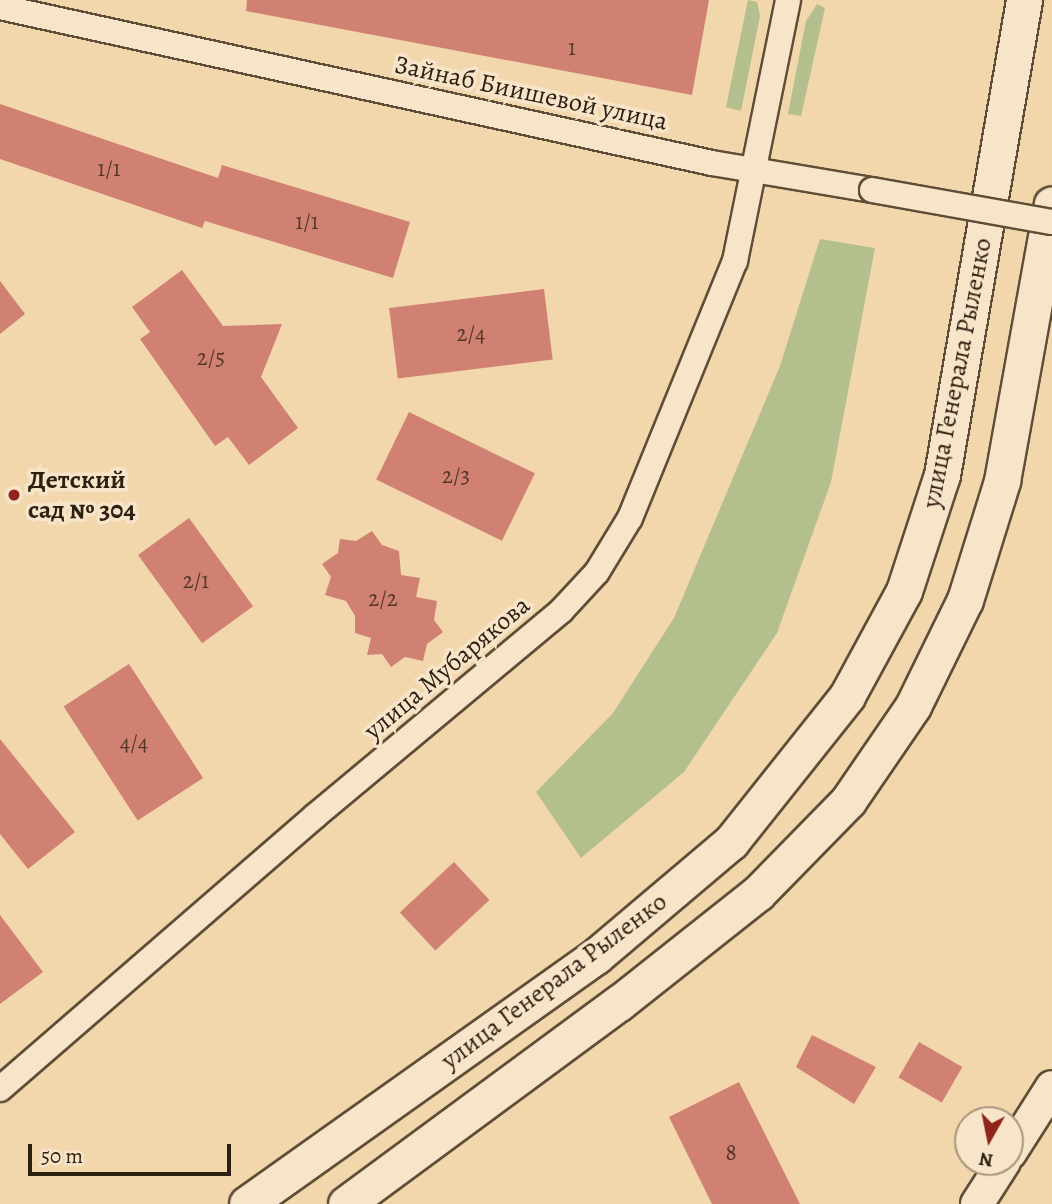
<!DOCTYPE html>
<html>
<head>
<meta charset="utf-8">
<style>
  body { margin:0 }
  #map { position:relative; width:1052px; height:1204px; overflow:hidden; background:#f2d6ac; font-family:Alegreya,serif }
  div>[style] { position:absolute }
  .green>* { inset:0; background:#b4bf8e }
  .building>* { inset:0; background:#d18172; transform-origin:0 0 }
  .roads { filter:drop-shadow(2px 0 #5e4e37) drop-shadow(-2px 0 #5e4e37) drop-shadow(0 2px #5e4e37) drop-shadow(0 -2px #5e4e37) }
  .minor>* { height:24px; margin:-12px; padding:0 12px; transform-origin:12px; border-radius:12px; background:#f7e4c9 }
  .tertiary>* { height:32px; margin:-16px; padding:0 16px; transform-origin:16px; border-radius:16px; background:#f7e4c9 }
  .secondary>* { height:35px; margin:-17.5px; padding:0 17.5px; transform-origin:17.5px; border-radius:17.5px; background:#f7e4c9 }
  .bridges { filter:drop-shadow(2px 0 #5e4e37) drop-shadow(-2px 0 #5e4e37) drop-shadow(0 2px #5e4e37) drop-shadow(0 -2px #5e4e37) }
  .minor-bridge>* { height:24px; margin:-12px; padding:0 12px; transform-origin:12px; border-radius:12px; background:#f7e4c9 }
  .dots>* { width:19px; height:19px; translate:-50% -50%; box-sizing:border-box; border:4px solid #f7e4c9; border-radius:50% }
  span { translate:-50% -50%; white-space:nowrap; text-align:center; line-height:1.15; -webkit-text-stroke:7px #f7e4c9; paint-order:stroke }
  .number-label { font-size:23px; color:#553828 }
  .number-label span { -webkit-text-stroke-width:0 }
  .street-label { font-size:26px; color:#2c2010 }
  .poi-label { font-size:26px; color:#2c2010; font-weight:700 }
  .left { translate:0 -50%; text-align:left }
  .north { position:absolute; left:954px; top:1106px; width:70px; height:70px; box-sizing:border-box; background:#f7e4c9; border:2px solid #a6967f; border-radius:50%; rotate:189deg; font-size:19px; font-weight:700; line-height:28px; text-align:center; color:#2c2010 }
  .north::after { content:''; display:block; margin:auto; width:24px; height:32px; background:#8f2418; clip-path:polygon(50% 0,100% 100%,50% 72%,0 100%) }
  .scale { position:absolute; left:28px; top:1144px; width:203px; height:32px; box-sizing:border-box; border:4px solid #2c2010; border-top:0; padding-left:9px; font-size:21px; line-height:24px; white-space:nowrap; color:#2c2010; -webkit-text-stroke:5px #f7e4c9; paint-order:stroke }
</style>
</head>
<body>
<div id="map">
  <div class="green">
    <i style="clip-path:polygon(748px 0,757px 2px,760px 16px,741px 111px,726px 107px)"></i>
    <i style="clip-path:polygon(817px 4px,825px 8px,801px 116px,788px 114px,806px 21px)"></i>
    <i style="clip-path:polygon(820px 239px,875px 248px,831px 482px,777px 633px,684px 772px,581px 858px,536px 792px,613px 713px,674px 618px,780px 366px)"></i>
  </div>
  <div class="building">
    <i style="clip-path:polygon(247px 0,709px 0,692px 95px,246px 11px)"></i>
    <i style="clip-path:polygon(0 104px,218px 178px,222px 165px,410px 222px,393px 278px,205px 221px,202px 228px,0 159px)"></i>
    <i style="clip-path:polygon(182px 270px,223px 326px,282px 324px,261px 377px,298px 428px,249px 465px,228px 437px,215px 446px,140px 339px,150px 332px,132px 307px)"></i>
    <i style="clip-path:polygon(0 281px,25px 314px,0 334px)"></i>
    <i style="left:544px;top:289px;width:71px;height:156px;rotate:83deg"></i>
    <i style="left:409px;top:412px;width:140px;height:75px;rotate:26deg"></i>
    <i style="left:189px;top:518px;width:109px;height:63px;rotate:54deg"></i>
    <i style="clip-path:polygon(372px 531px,382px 545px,399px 551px,401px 575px,420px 578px,416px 597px,437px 601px,434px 620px,443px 632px,427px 644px,423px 661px,405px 657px,391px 667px,382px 654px,367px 655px,371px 638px,355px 633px,355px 616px,346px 601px,325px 595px,331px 577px,322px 564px,338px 553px,340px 539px,356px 541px)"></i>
    <i style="left:129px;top:664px;width:136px;height:78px;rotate:57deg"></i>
    <i style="clip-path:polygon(0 739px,75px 832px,28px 869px,0 834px)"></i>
    <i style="left:454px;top:862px;width:52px;height:74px;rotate:47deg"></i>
    <i style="clip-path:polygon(0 915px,43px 972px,0 1004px)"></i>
    <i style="clip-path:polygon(812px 1035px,876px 1067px,854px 1104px,796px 1067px)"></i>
    <i style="left:919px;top:1042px;width:50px;height:41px;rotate:30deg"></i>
    <i style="clip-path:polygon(739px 1082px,800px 1204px,712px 1204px,669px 1117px)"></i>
  </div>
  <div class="roads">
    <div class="minor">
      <i style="left:0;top:7px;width:729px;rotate:12.36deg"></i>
      <i style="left:712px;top:163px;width:162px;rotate:9.6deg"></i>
      <i style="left:0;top:1089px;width:417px;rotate:-40.9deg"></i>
      <i style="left:315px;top:816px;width:320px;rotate:-39.8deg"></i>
      <i style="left:561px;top:611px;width:53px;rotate:-47.3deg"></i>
      <i style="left:597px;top:572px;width:63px;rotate:-58.6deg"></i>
      <i style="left:630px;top:518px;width:278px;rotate:-67.8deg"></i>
      <i style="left:735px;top:261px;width:266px;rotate:-78.5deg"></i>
    </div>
    <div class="tertiary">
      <i style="left:1010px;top:1153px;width:78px;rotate:-57.5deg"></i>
      <i style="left:977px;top:1204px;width:50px;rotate:-57.3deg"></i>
    </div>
    <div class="secondary">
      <i style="left:247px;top:1204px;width:428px;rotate:-35.4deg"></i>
      <i style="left:596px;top:956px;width:177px;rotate:-40.2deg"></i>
      <i style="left:731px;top:842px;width:186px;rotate:-51.5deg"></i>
      <i style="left:847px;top:696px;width:119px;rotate:-61.5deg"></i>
      <i style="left:904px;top:591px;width:122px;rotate:-71.9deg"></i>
      <i style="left:942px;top:475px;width:482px;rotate:-80.2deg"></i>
      <i style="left:346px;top:1204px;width:339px;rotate:-36.4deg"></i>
      <i style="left:619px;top:1003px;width:177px;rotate:-38.4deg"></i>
      <i style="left:758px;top:893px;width:129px;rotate:-45.6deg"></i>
      <i style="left:848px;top:801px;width:115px;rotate:-55.6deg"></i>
      <i style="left:913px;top:706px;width:118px;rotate:-63.9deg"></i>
      <i style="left:965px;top:600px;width:125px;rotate:-72.7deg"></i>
      <i style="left:1002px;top:481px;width:281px;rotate:-79.8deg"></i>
    </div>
  </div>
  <div class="bridges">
    <div class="minor-bridge">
      <i style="left:872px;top:190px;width:183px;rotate:10.1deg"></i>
    </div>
  </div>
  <div class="dots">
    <i style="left:14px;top:495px;background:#8f2418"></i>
  </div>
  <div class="number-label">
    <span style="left:572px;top:48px">1</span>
    <span style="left:109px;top:169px">1/1</span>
    <span style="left:307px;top:222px">1/1</span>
    <span style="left:471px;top:334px">2/4</span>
    <span style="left:211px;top:358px">2/5</span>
    <span style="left:456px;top:476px">2/3</span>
    <span style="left:196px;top:581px">2/1</span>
    <span style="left:383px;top:599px">2/2</span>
    <span style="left:134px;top:743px">4/4</span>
    <span style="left:731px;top:1153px">8</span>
  </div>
  <div class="street-label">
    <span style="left:531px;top:93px;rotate:12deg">Зайнаб Биишевой улица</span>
    <span style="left:957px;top:373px;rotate:-79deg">улица Генерала Рыленко</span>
    <span style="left:447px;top:668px;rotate:-40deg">улица Мубарякова</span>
    <span style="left:554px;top:981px;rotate:-37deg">улица Генерала Рыленко</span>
  </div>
  <div class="poi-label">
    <span class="left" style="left:28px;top:495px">Детский<br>сад № 304</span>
  </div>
  <div class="north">N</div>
  <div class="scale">50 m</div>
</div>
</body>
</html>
